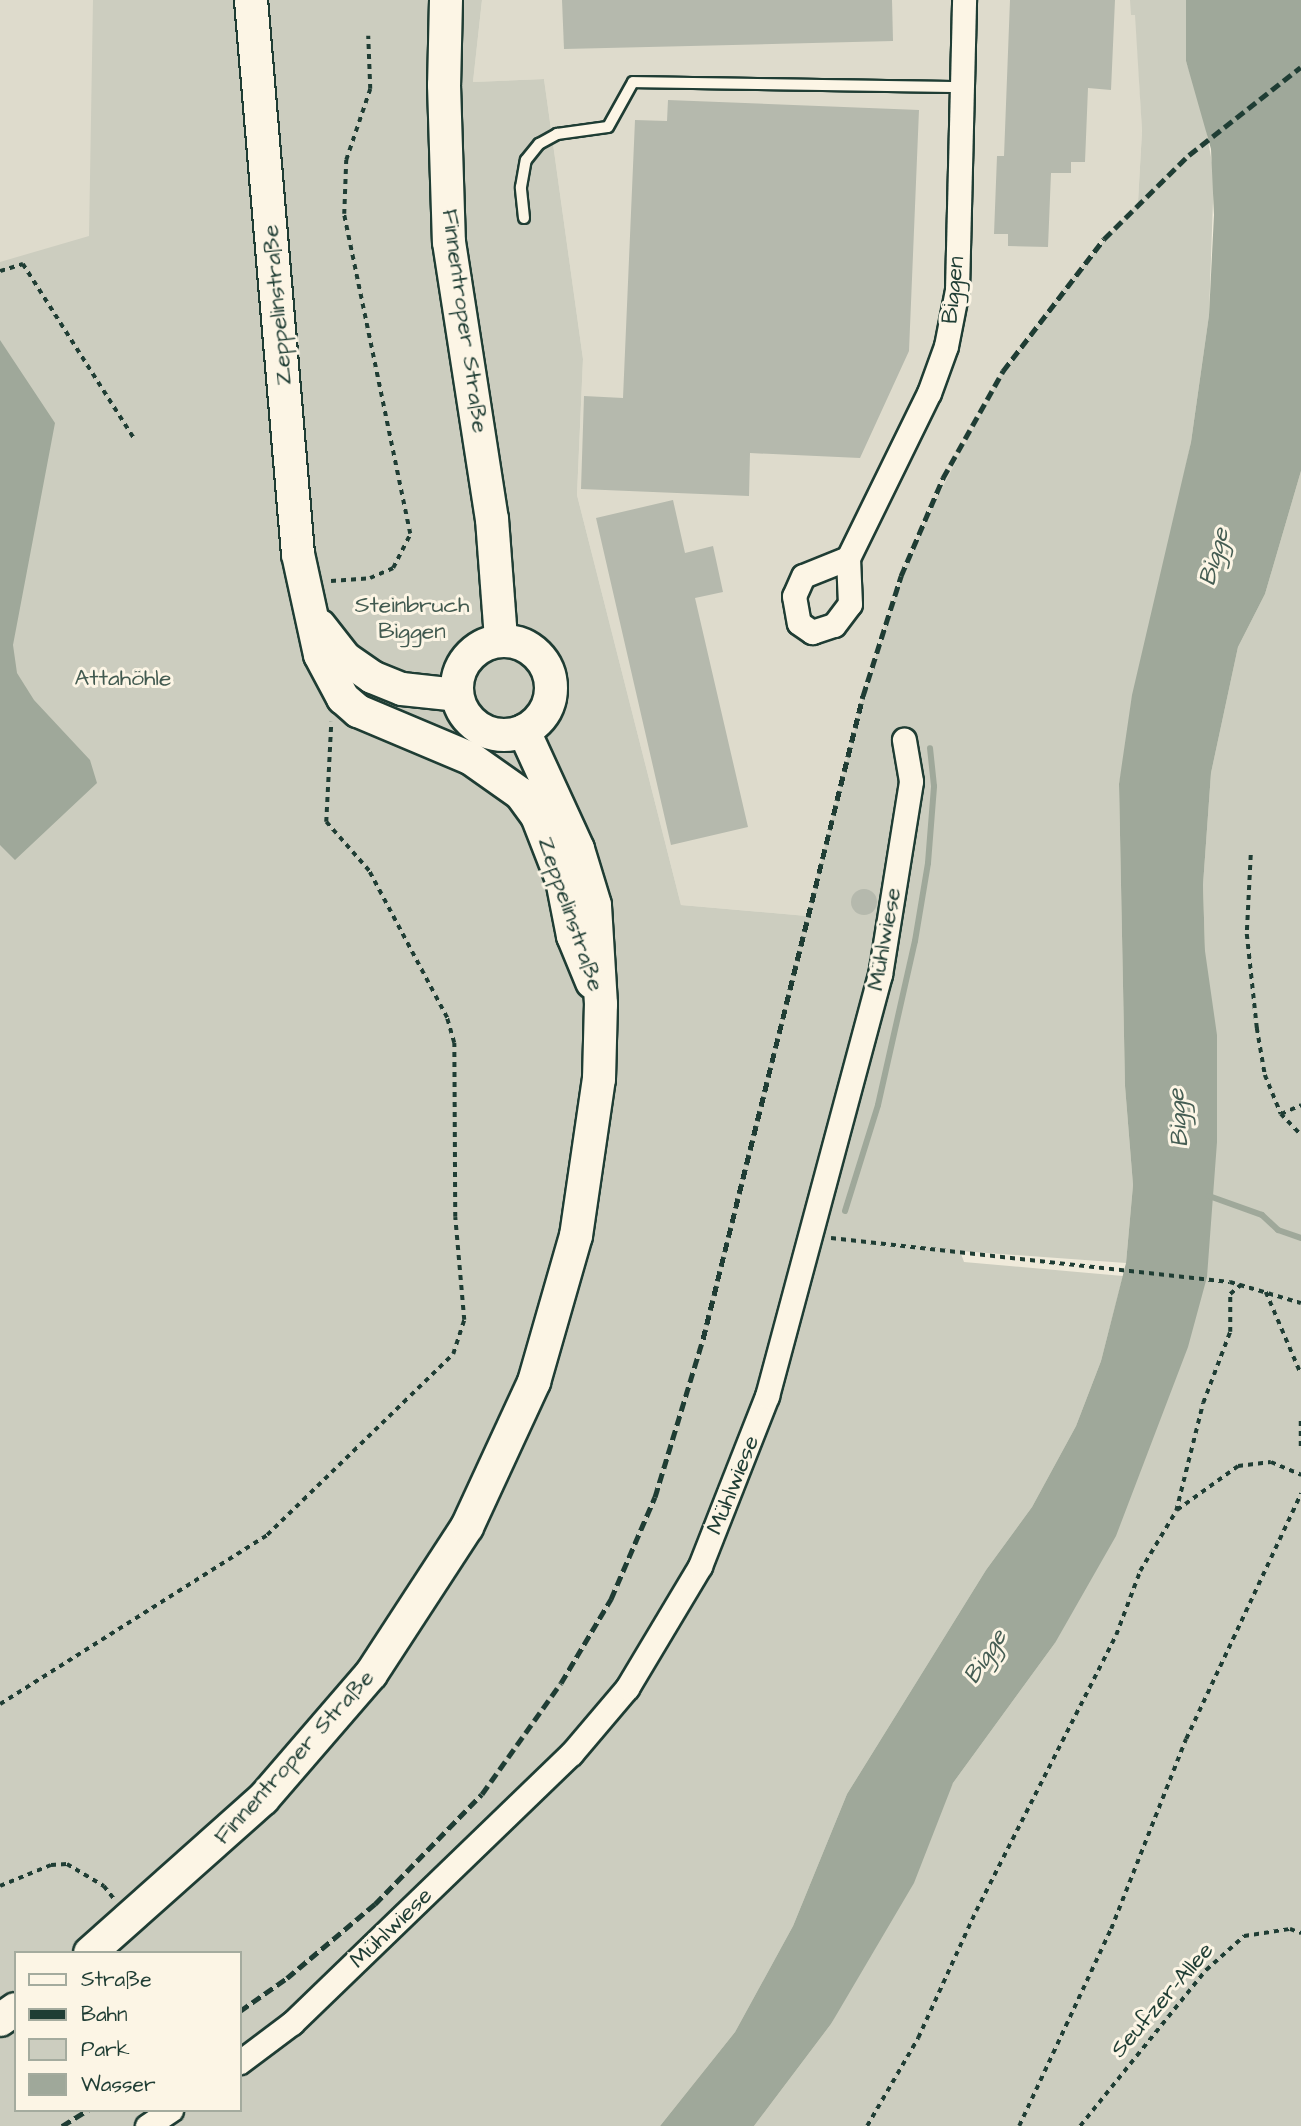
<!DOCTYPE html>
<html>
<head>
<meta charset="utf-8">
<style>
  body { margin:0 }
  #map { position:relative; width:1301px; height:2126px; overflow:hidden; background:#efeada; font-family:"Architects Daughter",sans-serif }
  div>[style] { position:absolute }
  .built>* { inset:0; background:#dedbcc; transform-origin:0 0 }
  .green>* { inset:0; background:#cccdbf }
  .water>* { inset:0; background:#9fa89a }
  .stream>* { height:6px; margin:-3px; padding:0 3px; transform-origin:3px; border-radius:3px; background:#9fa89a }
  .building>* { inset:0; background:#b5b9ad }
  .round { border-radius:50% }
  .path>* { height:3.5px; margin-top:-1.75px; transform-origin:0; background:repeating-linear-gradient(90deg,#1f3d34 0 5px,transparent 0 10px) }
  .roads { filter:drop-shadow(2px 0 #1f3d34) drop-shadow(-2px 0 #1f3d34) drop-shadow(0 2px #1f3d34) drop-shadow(0 -2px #1f3d34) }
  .lane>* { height:10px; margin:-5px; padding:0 5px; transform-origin:5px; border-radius:5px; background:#fcf5e5 }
  .street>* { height:23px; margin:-11.5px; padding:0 11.5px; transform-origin:11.5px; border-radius:11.5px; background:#fcf5e5 }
  .secondary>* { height:32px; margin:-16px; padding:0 16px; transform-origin:16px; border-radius:16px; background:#fcf5e5 }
  .secondary>.ring { margin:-16px; padding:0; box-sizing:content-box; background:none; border:32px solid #fcf5e5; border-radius:50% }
  .rail>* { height:5px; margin-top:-2.5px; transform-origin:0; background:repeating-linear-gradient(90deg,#1f3d34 0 10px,transparent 0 15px) }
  span { translate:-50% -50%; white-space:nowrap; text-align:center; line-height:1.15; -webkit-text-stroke:6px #fcf5e5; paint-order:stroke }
  .street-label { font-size:23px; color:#1f3d34 }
  .park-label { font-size:23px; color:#425a50 }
  .water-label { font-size:24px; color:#455d53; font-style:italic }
  .legend { position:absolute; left:14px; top:1951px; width:228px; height:161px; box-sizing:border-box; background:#fcf5e5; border:2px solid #a4ab9e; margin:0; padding:9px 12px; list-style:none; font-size:21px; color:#1f3d34 }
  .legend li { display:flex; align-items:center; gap:14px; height:35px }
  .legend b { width:35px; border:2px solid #a4ab9e }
</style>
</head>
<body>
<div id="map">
  <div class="built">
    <i style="left:0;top:0;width:93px;height:262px"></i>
    <i style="clip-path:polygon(482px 0,1135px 0,1142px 131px,1138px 202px,1066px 284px,1003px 371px,926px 519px,901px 576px,863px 696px,807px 916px,681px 905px,577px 495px,583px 359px,544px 79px,473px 82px)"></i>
  </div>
  <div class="green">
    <i style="clip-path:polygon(evenodd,93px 0,482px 0,473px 82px,544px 79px,583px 359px,577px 495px,681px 905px,807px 916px,863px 696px,901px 576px,926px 519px,1003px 371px,1066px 284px,1138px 202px,1142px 131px,1135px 15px,1131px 15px,1130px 0,1190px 0,1186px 61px,1203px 112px,1214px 174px,1209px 315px,1191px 442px,1119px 784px,1125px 1086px,1133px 1185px,1126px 1263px,960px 1251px,964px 1262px,1123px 1276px,1101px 1361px,1076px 1426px,1032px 1507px,986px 1570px,847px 1794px,793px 1926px,735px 2032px,660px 2126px,0 2126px,0 262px,89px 236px,93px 0,16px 1953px,240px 1953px,240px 2110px,16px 2110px,16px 1953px)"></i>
    <i style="clip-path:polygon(1301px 471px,1301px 2126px,754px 2126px,831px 2024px,953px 1783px,1055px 1643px,1205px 951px,1203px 885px,1211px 773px,1238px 647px,1265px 594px)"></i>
  </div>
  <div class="water">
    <i style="clip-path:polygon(1186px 0,1301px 0,1301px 471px,1265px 594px,1238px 647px,1211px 773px,1203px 885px,1205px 951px,1217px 1035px,1217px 1142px,1207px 1277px,1188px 1347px,1116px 1536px,1055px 1643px,953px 1783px,914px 1883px,831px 2024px,754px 2126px,660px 2126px,735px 2032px,793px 1926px,847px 1794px,986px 1570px,1032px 1507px,1076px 1426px,1101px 1361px,1126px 1263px,1133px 1185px,1125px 1086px,1119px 784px,1132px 695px,1191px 442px,1209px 315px,1214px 215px,1211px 149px,1186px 61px)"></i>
    <i style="clip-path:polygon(0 340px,55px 423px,13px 645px,17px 673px,34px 700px,90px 760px,97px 783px,15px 860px,0 845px)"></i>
  </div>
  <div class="stream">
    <i style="left:1209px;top:1196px;width:56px;rotate:19.7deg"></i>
    <i style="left:1262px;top:1215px;width:22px;rotate:43deg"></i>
    <i style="left:1278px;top:1230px;width:24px;rotate:19deg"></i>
    <i style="left:845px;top:1211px;width:111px;rotate:-72.7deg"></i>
    <i style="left:878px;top:1105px;width:168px;rotate:-77.3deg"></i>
    <i style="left:915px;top:941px;width:79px;rotate:-80.5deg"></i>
    <i style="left:928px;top:863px;width:77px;rotate:-85.5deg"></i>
    <i style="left:934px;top:786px;width:38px;rotate:-96deg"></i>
  </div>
  <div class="building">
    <i style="clip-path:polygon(562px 0,892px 0,893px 41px,564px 49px)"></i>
    <i style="clip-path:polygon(1010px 0,1115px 0,1111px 90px,1088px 88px,1085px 162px,1071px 162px,1071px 173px,1051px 173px,1048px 247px,1008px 246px,1008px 234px,994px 234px,997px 156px,1004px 156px)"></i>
    <i style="clip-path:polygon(668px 100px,919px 110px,909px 351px,860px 458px,750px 453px,749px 496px,581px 489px,584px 396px,623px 398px,635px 120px,667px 121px)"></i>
    <i style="clip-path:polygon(673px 500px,685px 553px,713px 546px,723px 592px,695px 598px,748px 827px,671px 845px,596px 518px)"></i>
    <i class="round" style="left:851px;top:889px;width:26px;height:26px"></i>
  </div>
  <div class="path">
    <i style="left:0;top:271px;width:24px;rotate:-17deg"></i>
    <i style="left:23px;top:264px;width:206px;rotate:57.5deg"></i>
    <i style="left:331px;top:581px;width:39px;rotate:-4deg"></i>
    <i style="left:370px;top:578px;width:25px;rotate:-23deg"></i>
    <i style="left:393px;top:568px;width:38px;rotate:-63deg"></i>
    <i style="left:410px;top:534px;width:327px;rotate:-101.7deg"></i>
    <i style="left:344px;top:214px;width:54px;rotate:-87.9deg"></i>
    <i style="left:346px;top:160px;width:75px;rotate:-71.3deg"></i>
    <i style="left:370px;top:89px;width:53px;rotate:-92.2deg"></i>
    <i style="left:1251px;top:855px;width:79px;rotate:92.9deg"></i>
    <i style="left:1247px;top:934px;width:95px;rotate:83.9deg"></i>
    <i style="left:1257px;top:1028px;width:48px;rotate:80.3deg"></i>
    <i style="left:1265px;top:1075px;width:42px;rotate:67.7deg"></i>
    <i style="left:1281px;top:1114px;width:29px;rotate:46deg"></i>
    <i style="left:1281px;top:1114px;width:22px;rotate:-24deg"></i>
    <i style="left:831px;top:1238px;width:401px;rotate:6.3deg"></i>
    <i style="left:1230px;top:1282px;width:74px;rotate:16.5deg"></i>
    <i style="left:1266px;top:1292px;width:89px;rotate:66.9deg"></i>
    <i style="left:1301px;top:1421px;width:27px;rotate:90deg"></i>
    <i style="left:1177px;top:1510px;width:75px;rotate:-35.8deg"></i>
    <i style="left:1238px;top:1466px;width:33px;rotate:-7deg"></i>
    <i style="left:1271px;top:1462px;width:33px;rotate:23deg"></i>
    <i style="left:0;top:1704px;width:316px;rotate:-32.3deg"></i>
    <i style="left:267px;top:1535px;width:260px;rotate:-44.2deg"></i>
    <i style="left:453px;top:1354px;width:36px;rotate:-72deg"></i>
    <i style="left:464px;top:1320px;width:103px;rotate:-95deg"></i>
    <i style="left:455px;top:1217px;width:174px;rotate:-90.3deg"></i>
    <i style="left:454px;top:1043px;width:26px;rotate:-106deg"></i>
    <i style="left:447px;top:1018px;width:166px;rotate:-118deg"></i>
    <i style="left:369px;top:871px;width:65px;rotate:-131.3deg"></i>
    <i style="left:326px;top:822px;width:100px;rotate:-87.1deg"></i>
    <i style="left:0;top:1886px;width:55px;rotate:-22.4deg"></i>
    <i style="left:51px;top:1865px;width:16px;rotate:-4deg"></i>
    <i style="left:67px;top:1864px;width:43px;rotate:30.7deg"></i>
    <i style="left:104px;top:1886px;width:16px;rotate:52deg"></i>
    <i style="left:867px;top:2126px;width:102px;rotate:-59.9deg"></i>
    <i style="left:918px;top:2038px;width:140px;rotate:-65.5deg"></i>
    <i style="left:976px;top:1911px;width:309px;rotate:-63.1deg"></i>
    <i style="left:1116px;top:1635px;width:68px;rotate:-69.4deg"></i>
    <i style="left:1140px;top:1571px;width:70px;rotate:-59deg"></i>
    <i style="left:1176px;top:1511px;width:111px;rotate:-76deg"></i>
    <i style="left:1203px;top:1403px;width:76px;rotate:-69.2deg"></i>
    <i style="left:1230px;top:1332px;width:38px;rotate:-90deg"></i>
    <i style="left:1230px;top:1294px;width:16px;rotate:-40deg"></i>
    <i style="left:1019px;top:2126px;width:217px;rotate:-65deg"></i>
    <i style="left:1111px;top:1929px;width:204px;rotate:-68.5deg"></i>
    <i style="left:1186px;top:1739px;width:271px;rotate:-64.9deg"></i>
    <i style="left:1080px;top:2126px;width:201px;rotate:-51.1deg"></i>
    <i style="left:1206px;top:1970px;width:51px;rotate:-41.8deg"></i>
    <i style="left:1244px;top:1936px;width:47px;rotate:-8.7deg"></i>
    <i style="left:1290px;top:1929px;width:12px;rotate:20deg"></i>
  </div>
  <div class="roads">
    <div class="lane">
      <i style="left:524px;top:218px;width:31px;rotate:-96deg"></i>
      <i style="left:521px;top:187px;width:27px;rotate:-80deg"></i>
      <i style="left:526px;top:160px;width:21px;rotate:-51deg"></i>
      <i style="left:539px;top:144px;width:21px;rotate:-29deg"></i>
      <i style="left:557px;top:134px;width:51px;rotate:-7.8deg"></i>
      <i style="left:608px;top:127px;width:51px;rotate:-60.9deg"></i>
      <i style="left:633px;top:82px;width:330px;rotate:0.9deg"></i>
    </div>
    <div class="street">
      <i style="left:848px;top:558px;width:48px;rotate:158.2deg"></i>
      <i style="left:803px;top:576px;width:22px;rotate:114deg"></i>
      <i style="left:794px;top:596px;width:27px;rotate:80deg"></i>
      <i style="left:799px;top:623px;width:16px;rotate:35deg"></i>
      <i style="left:812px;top:632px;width:23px;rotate:-18deg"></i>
      <i style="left:834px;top:625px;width:26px;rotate:-53deg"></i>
      <i style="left:850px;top:604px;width:46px;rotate:-92.5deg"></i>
      <i style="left:848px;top:558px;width:184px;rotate:-63.9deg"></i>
      <i style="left:929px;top:393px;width:50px;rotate:-70.1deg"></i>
      <i style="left:946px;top:346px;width:57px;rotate:-78.9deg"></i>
      <i style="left:957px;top:290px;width:290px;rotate:-88.6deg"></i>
      <i style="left:240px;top:2062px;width:65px;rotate:-36.9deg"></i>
      <i style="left:292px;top:2023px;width:388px;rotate:-44deg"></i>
      <i style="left:571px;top:1754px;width:87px;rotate:-49.7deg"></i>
      <i style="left:627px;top:1688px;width:142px;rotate:-59.1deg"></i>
      <i style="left:700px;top:1566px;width:183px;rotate:-68.5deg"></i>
      <i style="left:767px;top:1396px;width:436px;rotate:-75deg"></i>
      <i style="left:880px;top:975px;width:196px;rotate:-80.9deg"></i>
      <i style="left:911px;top:781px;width:42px;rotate:-99.7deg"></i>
      <i style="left:147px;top:2126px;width:29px;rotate:-34deg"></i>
    </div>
    <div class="secondary">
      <i style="left:251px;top:0;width:556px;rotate:85.15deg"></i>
      <i style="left:298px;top:554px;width:103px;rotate:77.7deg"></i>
      <i style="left:320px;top:655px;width:49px;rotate:61.9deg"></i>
      <i style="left:343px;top:698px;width:20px;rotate:41deg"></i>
      <i style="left:358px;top:711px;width:121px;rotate:22.8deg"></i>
      <i style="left:470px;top:758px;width:62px;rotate:35.2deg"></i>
      <i style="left:521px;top:794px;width:27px;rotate:54deg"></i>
      <i style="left:537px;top:816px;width:69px;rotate:68.7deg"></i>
      <i style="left:562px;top:880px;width:57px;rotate:78.9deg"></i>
      <i style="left:573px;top:936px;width:50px;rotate:67.6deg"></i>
      <i style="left:446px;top:0;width:85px;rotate:91.3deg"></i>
      <i style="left:444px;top:85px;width:157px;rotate:88.2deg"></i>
      <i style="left:449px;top:242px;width:280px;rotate:81.2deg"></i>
      <i style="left:492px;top:519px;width:121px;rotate:85.7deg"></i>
      <i style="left:320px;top:626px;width:41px;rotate:52deg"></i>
      <i style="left:345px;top:658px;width:33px;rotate:35deg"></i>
      <i style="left:372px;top:677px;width:32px;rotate:22deg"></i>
      <i style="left:402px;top:689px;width:55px;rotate:6.2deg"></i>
      <i class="ring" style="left:457px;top:641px;width:62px;height:62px"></i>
      <i style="left:90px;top:1953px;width:232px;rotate:-41.7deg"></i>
      <i style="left:263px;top:1799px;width:165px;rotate:-49.2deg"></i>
      <i style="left:371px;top:1674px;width:176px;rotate:-56.9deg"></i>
      <i style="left:467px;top:1527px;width:160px;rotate:-65.2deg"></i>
      <i style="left:534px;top:1382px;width:152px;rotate:-74deg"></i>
      <i style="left:576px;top:1236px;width:159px;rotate:-81.7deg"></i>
      <i style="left:599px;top:1079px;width:75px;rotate:-88.5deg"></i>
      <i style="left:601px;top:1004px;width:99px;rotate:-93.5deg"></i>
      <i style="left:595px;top:905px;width:59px;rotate:-106.9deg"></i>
      <i style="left:578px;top:849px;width:130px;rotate:-114.6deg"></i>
      <i style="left:0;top:2020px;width:19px;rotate:-35deg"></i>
    </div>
  </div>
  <div class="rail">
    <i style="left:240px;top:2011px;width:57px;rotate:-35.1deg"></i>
    <i style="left:287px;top:1978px;width:115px;rotate:-40.1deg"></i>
    <i style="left:375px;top:1904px;width:153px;rotate:-45.8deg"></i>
    <i style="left:482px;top:1794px;width:136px;rotate:-54.6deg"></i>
    <i style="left:561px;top:1683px;width:98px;rotate:-59.2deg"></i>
    <i style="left:611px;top:1599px;width:111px;rotate:-66.7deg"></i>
    <i style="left:655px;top:1497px;width:165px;rotate:-73.1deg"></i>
    <i style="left:703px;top:1339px;width:663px;rotate:-76.03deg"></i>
    <i style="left:863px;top:696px;width:126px;rotate:-72.4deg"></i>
    <i style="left:901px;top:576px;width:107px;rotate:-66.8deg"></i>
    <i style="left:943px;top:478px;width:123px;rotate:-60.7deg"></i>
    <i style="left:1003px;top:371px;width:166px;rotate:-52.6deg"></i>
    <i style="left:1104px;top:239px;width:120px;rotate:-44.7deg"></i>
    <i style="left:1189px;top:155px;width:142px;rotate:-38.2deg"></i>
    <i style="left:62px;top:2126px;width:31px;rotate:-32deg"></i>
  </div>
  <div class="street-label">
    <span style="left:953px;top:290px;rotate:-84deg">Biggen</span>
    <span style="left:277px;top:305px;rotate:-95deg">Zeppelinstraße</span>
    <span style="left:465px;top:321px;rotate:82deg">Finnentroper Straße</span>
    <span style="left:571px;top:914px;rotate:71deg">Zeppelinstraße</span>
    <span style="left:884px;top:939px;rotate:-80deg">Mühlwiese</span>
    <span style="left:733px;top:1485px;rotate:-68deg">Mühlwiese</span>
    <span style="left:294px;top:1757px;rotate:-48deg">Finnentroper Straße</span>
    <span style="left:391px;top:1928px;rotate:-44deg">Mühlwiese</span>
    <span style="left:1162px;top:2000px;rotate:-49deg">Seufzer-Allee</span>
  </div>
  <div class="park-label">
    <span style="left:412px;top:618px">Steinbruch<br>Biggen</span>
    <span style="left:123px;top:678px">Attahöhle</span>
  </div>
  <div class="water-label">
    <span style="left:1215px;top:557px;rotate:-75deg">Bigge</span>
    <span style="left:1179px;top:1118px;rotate:-94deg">Bigge</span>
    <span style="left:986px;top:1657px;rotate:-57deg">Bigge</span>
  </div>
  <ul class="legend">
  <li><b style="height:9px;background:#fcf5e5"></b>Straße</li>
  <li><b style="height:9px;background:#1f3d34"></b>Bahn</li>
  <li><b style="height:19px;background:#cccdbf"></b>Park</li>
  <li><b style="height:19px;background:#9fa89a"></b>Wasser</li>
  </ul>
</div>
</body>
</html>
